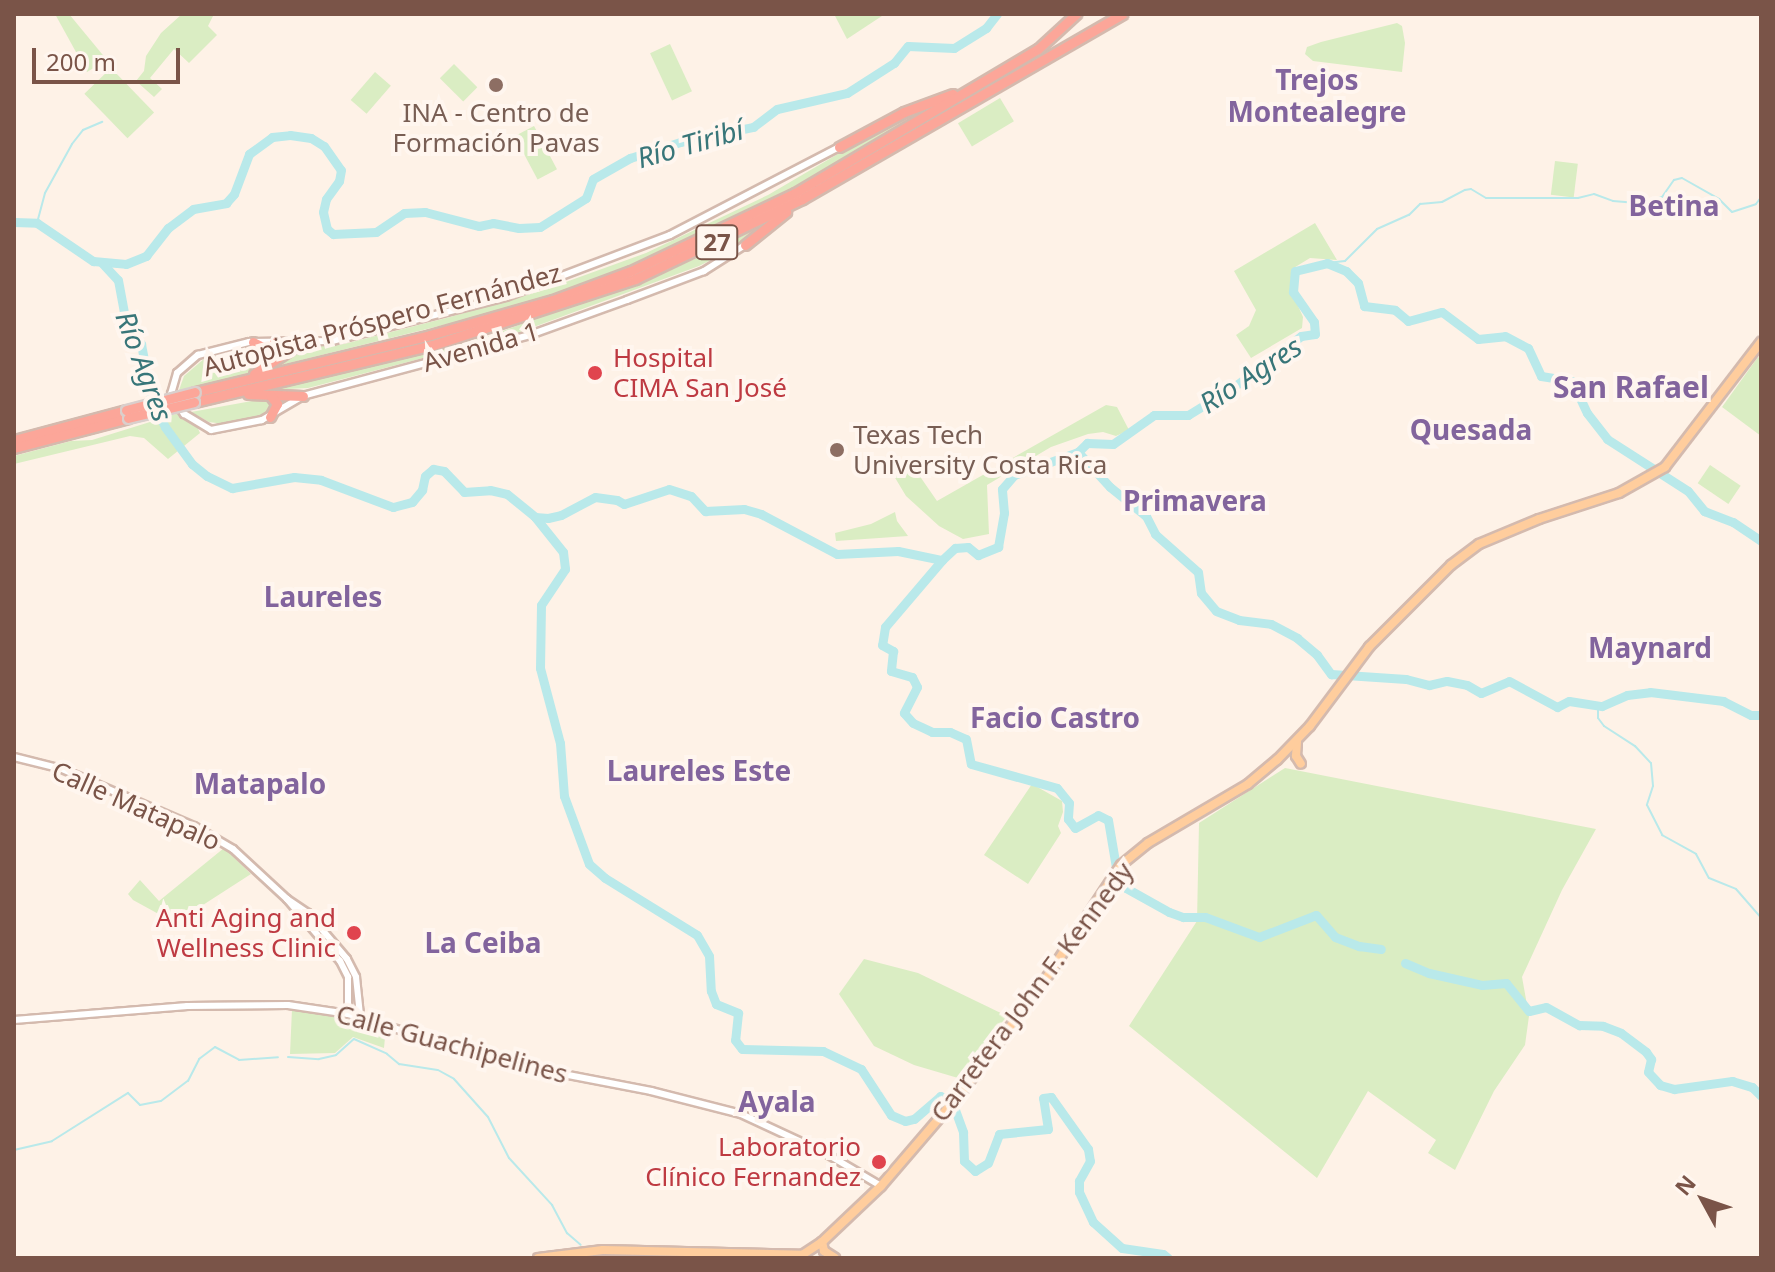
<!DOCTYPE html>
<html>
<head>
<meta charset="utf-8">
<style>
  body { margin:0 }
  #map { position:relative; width:1775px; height:1272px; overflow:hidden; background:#fef2e7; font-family:"Noto Sans",sans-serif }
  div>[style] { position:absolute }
  .green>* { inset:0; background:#daedc3; transform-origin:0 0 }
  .stream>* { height:2px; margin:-1px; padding:0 1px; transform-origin:1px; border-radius:1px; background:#b9e9ea }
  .river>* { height:9px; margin:-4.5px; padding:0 4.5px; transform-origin:4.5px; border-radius:4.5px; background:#b9e9ea }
  .roads { filter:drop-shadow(2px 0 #d4baae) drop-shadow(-2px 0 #d4baae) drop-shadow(0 2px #d4baae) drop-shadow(0 -2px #d4baae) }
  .minor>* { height:6px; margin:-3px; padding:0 3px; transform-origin:3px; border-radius:3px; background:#fff }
  .major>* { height:8px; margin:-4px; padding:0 4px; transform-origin:4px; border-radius:4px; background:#ffcd9d }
  .highway>* { height:9px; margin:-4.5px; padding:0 4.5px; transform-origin:4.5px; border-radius:4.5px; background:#fca699 }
  .bridges { filter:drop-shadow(2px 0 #dacfcc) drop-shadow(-2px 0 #dacfcc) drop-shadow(0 2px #dacfcc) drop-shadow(0 -2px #dacfcc) }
  .highway-bridge>* { height:9px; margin:-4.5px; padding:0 4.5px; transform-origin:4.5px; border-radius:4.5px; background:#fca699 }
  .dots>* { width:22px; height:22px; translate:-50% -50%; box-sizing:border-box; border:4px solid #fff6ef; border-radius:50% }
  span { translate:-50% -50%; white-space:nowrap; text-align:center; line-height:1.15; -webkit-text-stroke:8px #fff6ef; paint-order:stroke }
  .shield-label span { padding:2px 6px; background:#fff6ef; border:2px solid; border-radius:6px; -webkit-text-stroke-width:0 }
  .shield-label { font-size:24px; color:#7a5448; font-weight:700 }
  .education-label { font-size:26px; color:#785e54 }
  .left { translate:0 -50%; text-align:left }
  .street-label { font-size:26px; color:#7a5448 }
  .health-label { font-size:26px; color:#be3a42 }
  .right { translate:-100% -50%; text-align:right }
  .neighbourhood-label { font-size:28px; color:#82649d; font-weight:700 }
  .water-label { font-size:28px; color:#387679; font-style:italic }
  .quarter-label { font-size:30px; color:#82649d; font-weight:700 }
  .frame { position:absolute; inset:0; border:16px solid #7a5448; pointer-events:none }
  .north { position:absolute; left:1663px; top:1160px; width:80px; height:80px; -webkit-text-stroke:6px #fff6ef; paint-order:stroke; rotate:310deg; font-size:22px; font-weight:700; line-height:32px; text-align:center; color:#7a5448 }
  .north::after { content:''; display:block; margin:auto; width:28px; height:36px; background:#7a5448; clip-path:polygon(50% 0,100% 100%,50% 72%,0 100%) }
  .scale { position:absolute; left:32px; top:48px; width:148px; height:36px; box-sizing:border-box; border:4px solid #7a5448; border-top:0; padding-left:10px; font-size:24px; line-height:28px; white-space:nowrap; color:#7a5448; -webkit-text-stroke:6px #fff6ef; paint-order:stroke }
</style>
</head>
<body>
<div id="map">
  <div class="green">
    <i style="clip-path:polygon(55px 14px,69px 14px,107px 60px,87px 72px)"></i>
    <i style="clip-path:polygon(182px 14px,214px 14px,208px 26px,217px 35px,189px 63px,174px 49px,150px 78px,162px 89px,154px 97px,136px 81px,144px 71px,146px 56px,161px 33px)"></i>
    <i style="clip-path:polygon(834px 14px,885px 14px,847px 39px)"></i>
    <i style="clip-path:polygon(1397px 23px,1402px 26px,1405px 43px,1402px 72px,1313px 61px,1305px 54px,1307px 47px,1321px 42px)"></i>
    <i style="left:670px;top:44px;width:52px;height:22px;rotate:65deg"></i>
    <i style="left:454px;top:64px;width:33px;height:20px;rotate:45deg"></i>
    <i style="left:111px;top:68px;width:62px;height:37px;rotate:46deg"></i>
    <i style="left:375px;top:72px;width:21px;height:37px;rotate:41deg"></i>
    <i style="left:1000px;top:98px;width:27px;height:49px;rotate:59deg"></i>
    <i style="clip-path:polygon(923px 112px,772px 203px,634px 266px,536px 302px,269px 368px,294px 349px,344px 344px,450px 317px,541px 291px,646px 253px,768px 195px,877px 131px)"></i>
    <i style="left:534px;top:126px;width:49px;height:22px;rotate:62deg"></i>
    <i style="left:1555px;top:161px;width:23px;height:34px;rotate:7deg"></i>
    <i style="clip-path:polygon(1315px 223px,1337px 260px,1310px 258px,1292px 269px,1290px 288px,1303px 317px,1302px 328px,1251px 358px,1236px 335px,1249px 326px,1256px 310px,1234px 271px)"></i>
    <i style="clip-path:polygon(760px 227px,727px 252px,699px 266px,512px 335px,308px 388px,266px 390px,487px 337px,700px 257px)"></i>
    <i style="clip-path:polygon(255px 346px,262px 348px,267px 361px,251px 372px,178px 393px,184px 376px,205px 358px)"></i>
    <i style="clip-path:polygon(1758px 357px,1761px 359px,1761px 436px,1722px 407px)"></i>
    <i style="clip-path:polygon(263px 399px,272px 406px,266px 416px,231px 425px,209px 422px,191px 412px)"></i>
    <i style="clip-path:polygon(1106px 405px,1117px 407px,1129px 430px,1116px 436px,1103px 432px,1088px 434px,1051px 447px,987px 485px,989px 534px,963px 539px,939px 526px,906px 496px,894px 476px,910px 462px,937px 501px)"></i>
    <i style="clip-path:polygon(179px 413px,196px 424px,200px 433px,168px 459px,144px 438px,130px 436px,14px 464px,14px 456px,71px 441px,92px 440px)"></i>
    <i style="left:1710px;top:465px;width:37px;height:22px;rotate:34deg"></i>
    <i style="clip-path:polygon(895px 512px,897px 521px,908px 536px,836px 541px,835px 533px,871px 524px)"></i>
    <i style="clip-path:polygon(1285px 768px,1596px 829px,1562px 890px,1522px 977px,1529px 1016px,1525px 1045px,1494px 1091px,1455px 1170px,1428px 1153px,1436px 1140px,1368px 1091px,1317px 1178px,1129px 1026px,1197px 921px,1199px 823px)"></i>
    <i style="clip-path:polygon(1032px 784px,1062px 801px,1063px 812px,1058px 826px,1061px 833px,1028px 884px,984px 855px)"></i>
    <i style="clip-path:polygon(224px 848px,251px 874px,175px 923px,133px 900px,128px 894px,140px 880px,159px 901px)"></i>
    <i style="clip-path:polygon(864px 959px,918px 973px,1007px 1016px,958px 1078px,914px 1065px,874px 1046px,839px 994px)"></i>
    <i style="clip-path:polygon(292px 1009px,386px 1027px,384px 1048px,353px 1037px,335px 1053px,290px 1054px)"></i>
  </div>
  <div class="stream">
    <i style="left:37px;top:223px;width:31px;rotate:-75deg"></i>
    <i style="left:45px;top:193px;width:56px;rotate:-61.1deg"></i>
    <i style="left:72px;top:144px;width:18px;rotate:-52deg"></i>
    <i style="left:83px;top:130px;width:21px;rotate:-23deg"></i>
    <i style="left:1327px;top:263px;width:18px;rotate:-6deg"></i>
    <i style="left:1345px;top:261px;width:45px;rotate:-45deg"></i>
    <i style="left:1377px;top:229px;width:35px;rotate:-24deg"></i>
    <i style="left:1409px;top:215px;width:16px;rotate:-45deg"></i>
    <i style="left:1420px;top:204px;width:22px;rotate:-5deg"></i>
    <i style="left:1442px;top:202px;width:26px;rotate:-28deg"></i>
    <i style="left:1465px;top:190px;width:6px;rotate:-9deg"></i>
    <i style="left:1471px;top:189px;width:17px;rotate:31deg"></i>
    <i style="left:1486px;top:198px;width:92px"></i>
    <i style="left:1578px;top:198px;width:16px;rotate:-14deg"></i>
    <i style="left:1594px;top:194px;width:20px;rotate:20deg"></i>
    <i style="left:1613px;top:201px;width:21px;rotate:5deg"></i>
    <i style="left:1634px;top:203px;width:29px;rotate:-12deg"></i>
    <i style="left:1662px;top:197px;width:21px;rotate:-55deg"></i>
    <i style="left:1674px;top:180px;width:8px;rotate:-14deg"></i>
    <i style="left:1682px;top:178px;width:43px;rotate:29.6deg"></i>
    <i style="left:1719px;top:199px;width:18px;rotate:45deg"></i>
    <i style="left:1732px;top:212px;width:25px;rotate:-18deg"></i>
    <i style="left:1756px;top:204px;width:9px;rotate:-54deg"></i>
    <i style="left:1598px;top:705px;width:13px;rotate:90deg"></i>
    <i style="left:1598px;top:718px;width:10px;rotate:53deg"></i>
    <i style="left:1604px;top:726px;width:37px;rotate:33deg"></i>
    <i style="left:1635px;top:746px;width:23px;rotate:47deg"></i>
    <i style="left:1651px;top:763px;width:23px;rotate:85deg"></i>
    <i style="left:1653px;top:786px;width:20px;rotate:108deg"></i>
    <i style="left:1647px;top:805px;width:34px;rotate:63deg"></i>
    <i style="left:1662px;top:835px;width:39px;rotate:29deg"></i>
    <i style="left:1696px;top:854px;width:27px;rotate:62deg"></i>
    <i style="left:1709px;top:878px;width:29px;rotate:22deg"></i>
    <i style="left:1736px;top:889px;width:38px;rotate:49deg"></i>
    <i style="left:288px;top:1057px;width:31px;rotate:4deg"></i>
    <i style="left:319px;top:1059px;width:17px;rotate:-13deg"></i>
    <i style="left:336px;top:1055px;width:24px;rotate:-42deg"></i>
    <i style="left:354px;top:1039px;width:36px;rotate:24deg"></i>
    <i style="left:387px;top:1054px;width:16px;rotate:40deg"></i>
    <i style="left:399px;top:1064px;width:39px;rotate:9deg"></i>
    <i style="left:438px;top:1070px;width:18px;rotate:29deg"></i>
    <i style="left:454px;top:1079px;width:51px;rotate:48.2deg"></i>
    <i style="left:488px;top:1117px;width:46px;rotate:62.9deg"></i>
    <i style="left:509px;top:1158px;width:64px;rotate:47.5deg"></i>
    <i style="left:552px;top:1205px;width:32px;rotate:62deg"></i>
    <i style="left:567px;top:1233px;width:18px;rotate:41deg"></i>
    <i style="left:14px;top:1150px;width:39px;rotate:-13deg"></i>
    <i style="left:52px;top:1141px;width:90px;rotate:-32.3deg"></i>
    <i style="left:128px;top:1093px;width:17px;rotate:45deg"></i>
    <i style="left:140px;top:1105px;width:21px;rotate:-11deg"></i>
    <i style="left:161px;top:1101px;width:34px;rotate:-37deg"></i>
    <i style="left:188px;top:1081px;width:25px;rotate:-63deg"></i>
    <i style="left:199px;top:1059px;width:20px;rotate:-37deg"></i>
    <i style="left:215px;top:1047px;width:27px;rotate:28deg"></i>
    <i style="left:239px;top:1060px;width:39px;rotate:-4deg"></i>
  </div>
  <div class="river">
    <i style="left:14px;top:222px;width:23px;rotate:2deg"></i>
    <i style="left:37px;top:223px;width:68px;rotate:34.2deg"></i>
    <i style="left:93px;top:261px;width:33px;rotate:5deg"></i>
    <i style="left:126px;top:264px;width:22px;rotate:-22deg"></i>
    <i style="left:146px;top:256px;width:36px;rotate:-52deg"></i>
    <i style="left:168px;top:228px;width:31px;rotate:-37deg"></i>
    <i style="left:193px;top:209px;width:34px;rotate:-10deg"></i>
    <i style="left:226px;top:203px;width:12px;rotate:-48deg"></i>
    <i style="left:234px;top:194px;width:43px;rotate:-69.4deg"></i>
    <i style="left:249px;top:154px;width:29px;rotate:-36deg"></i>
    <i style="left:272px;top:137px;width:18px;rotate:-6deg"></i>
    <i style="left:290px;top:135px;width:21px;rotate:8deg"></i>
    <i style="left:311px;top:138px;width:15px;rotate:32deg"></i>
    <i style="left:324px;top:146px;width:29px;rotate:55deg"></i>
    <i style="left:341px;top:170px;width:11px;rotate:100deg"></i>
    <i style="left:339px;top:181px;width:22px;rotate:126deg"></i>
    <i style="left:326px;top:199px;width:13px;rotate:103deg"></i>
    <i style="left:323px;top:212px;width:17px;rotate:77deg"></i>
    <i style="left:327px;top:229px;width:8px;rotate:40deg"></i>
    <i style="left:333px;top:234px;width:43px;rotate:-2.7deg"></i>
    <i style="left:376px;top:232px;width:34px;rotate:-34deg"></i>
    <i style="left:404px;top:213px;width:21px;rotate:-3deg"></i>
    <i style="left:425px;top:212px;width:56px;rotate:14.5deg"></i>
    <i style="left:479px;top:226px;width:14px;rotate:-12deg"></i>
    <i style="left:493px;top:223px;width:26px;rotate:11deg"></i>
    <i style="left:519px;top:228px;width:21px;rotate:-3deg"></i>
    <i style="left:540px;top:227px;width:54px;rotate:-32.2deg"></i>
    <i style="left:586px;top:198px;width:20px;rotate:-70deg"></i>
    <i style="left:593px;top:179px;width:43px;rotate:-29.6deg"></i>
    <i style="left:630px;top:158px;width:52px;rotate:-17.7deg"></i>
    <i style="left:680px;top:142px;width:75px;rotate:-11.6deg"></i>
    <i style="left:753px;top:127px;width:30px;rotate:-37deg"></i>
    <i style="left:777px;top:109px;width:72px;rotate:-12.9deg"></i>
    <i style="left:847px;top:93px;width:56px;rotate:-32.6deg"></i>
    <i style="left:894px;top:63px;width:22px;rotate:-51deg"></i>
    <i style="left:908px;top:46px;width:46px;rotate:2.5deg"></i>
    <i style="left:954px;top:48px;width:38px;rotate:-32deg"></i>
    <i style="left:986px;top:28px;width:18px;rotate:-52deg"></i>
    <i style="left:102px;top:263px;width:23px;rotate:47deg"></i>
    <i style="left:118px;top:280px;width:44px;rotate:79.5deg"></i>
    <i style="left:126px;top:323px;width:26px;rotate:54deg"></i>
    <i style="left:141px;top:344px;width:54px;rotate:79.3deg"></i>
    <i style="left:151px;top:397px;width:33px;rotate:65deg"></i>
    <i style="left:165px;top:427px;width:46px;rotate:53.9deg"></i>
    <i style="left:192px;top:464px;width:19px;rotate:39deg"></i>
    <i style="left:207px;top:476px;width:28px;rotate:26deg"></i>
    <i style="left:232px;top:488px;width:63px;rotate:-10.1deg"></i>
    <i style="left:294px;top:477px;width:27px;rotate:6deg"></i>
    <i style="left:321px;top:480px;width:77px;rotate:20.6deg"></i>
    <i style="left:393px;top:507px;width:20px;rotate:-15deg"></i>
    <i style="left:412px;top:502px;width:16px;rotate:-50deg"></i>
    <i style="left:422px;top:490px;width:14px;rotate:-78deg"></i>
    <i style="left:425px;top:476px;width:11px;rotate:-41deg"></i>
    <i style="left:433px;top:469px;width:11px;rotate:10deg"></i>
    <i style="left:444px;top:471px;width:29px;rotate:46deg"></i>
    <i style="left:464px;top:492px;width:26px;rotate:-4deg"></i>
    <i style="left:490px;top:490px;width:17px;rotate:13deg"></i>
    <i style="left:507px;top:494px;width:36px;rotate:39deg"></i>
    <i style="left:535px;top:517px;width:13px;rotate:4deg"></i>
    <i style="left:548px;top:518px;width:13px;rotate:-13deg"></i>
    <i style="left:561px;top:515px;width:38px;rotate:-28deg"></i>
    <i style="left:595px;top:497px;width:22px;rotate:8deg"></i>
    <i style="left:617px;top:500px;width:8px;rotate:30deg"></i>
    <i style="left:624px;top:504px;width:47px;rotate:-18.4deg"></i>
    <i style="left:669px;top:489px;width:23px;rotate:18deg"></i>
    <i style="left:691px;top:496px;width:21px;rotate:47deg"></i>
    <i style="left:705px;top:511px;width:39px;rotate:-3deg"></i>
    <i style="left:744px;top:509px;width:18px;rotate:16deg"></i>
    <i style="left:761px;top:514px;width:86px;rotate:27.8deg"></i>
    <i style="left:837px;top:554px;width:61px;rotate:-2.8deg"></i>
    <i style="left:898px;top:551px;width:45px;rotate:11.6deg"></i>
    <i style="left:942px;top:560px;width:18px;rotate:-43deg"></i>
    <i style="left:955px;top:548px;width:13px;rotate:-4deg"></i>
    <i style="left:968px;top:547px;width:13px;rotate:39deg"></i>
    <i style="left:978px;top:555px;width:22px;rotate:-22deg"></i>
    <i style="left:998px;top:547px;width:35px;rotate:-80deg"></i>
    <i style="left:1004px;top:513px;width:24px;rotate:-95deg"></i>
    <i style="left:1002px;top:489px;width:18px;rotate:-49deg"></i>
    <i style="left:1014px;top:475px;width:68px;rotate:-19.8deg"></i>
    <i style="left:1078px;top:452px;width:13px;rotate:-45deg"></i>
    <i style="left:1087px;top:443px;width:26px;rotate:2deg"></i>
    <i style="left:1113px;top:444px;width:50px;rotate:-35.3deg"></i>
    <i style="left:1154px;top:415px;width:34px"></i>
    <i style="left:1188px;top:415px;width:55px;rotate:-31.7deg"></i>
    <i style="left:1235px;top:386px;width:83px;rotate:-37.1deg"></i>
    <i style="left:1301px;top:336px;width:14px;rotate:-8deg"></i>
    <i style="left:1315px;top:334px;width:12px;rotate:-95deg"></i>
    <i style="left:1314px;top:322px;width:37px;rotate:-125deg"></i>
    <i style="left:1293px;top:292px;width:21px;rotate:-85deg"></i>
    <i style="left:1295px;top:271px;width:33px;rotate:-14deg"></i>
    <i style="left:1327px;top:263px;width:21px;rotate:23deg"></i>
    <i style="left:1346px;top:271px;width:17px;rotate:45deg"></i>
    <i style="left:1358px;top:283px;width:24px;rotate:75deg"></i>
    <i style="left:1364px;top:306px;width:31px;rotate:7deg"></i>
    <i style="left:1395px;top:310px;width:17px;rotate:40deg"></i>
    <i style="left:1408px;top:321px;width:35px;rotate:-15deg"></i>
    <i style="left:1442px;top:312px;width:45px;rotate:36.9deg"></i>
    <i style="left:1478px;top:339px;width:27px;rotate:-6deg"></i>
    <i style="left:1505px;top:336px;width:26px;rotate:28deg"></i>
    <i style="left:1528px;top:348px;width:31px;rotate:65deg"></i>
    <i style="left:1541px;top:376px;width:31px;rotate:9deg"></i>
    <i style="left:1572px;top:381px;width:35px;rotate:65deg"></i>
    <i style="left:1587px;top:413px;width:33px;rotate:52deg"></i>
    <i style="left:1607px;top:439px;width:96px;rotate:32.7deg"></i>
    <i style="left:1688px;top:491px;width:26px;rotate:51deg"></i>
    <i style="left:1704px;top:511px;width:31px;rotate:21deg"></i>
    <i style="left:1733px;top:522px;width:34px;rotate:34deg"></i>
    <i style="left:1078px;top:452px;width:47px;rotate:47.6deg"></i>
    <i style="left:1110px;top:487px;width:46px;rotate:38.9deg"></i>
    <i style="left:1146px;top:516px;width:20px;rotate:63deg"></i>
    <i style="left:1155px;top:534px;width:57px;rotate:41.5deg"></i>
    <i style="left:1198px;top:572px;width:21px;rotate:82deg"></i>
    <i style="left:1201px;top:593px;width:23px;rotate:50deg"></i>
    <i style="left:1216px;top:611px;width:25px;rotate:21deg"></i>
    <i style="left:1239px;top:620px;width:32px;rotate:7deg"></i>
    <i style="left:1271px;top:624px;width:30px;rotate:28deg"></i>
    <i style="left:1297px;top:638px;width:26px;rotate:40deg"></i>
    <i style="left:1317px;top:655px;width:24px;rotate:54deg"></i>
    <i style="left:1331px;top:674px;width:75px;rotate:3.8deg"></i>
    <i style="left:1406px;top:679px;width:24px;rotate:15deg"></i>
    <i style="left:1429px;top:685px;width:18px;rotate:-13deg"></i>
    <i style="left:1447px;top:681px;width:20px;rotate:11deg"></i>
    <i style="left:1467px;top:685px;width:16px;rotate:30deg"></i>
    <i style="left:1481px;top:693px;width:30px;rotate:-23deg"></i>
    <i style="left:1509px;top:681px;width:55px;rotate:28.4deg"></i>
    <i style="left:1557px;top:707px;width:13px;rotate:-27deg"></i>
    <i style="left:1569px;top:701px;width:33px;rotate:9deg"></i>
    <i style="left:1602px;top:706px;width:27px;rotate:-24deg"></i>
    <i style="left:1627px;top:695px;width:23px;rotate:-7deg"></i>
    <i style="left:1650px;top:692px;width:74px;rotate:7deg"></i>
    <i style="left:1723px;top:701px;width:31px;rotate:27deg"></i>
    <i style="left:1751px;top:715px;width:10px"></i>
    <i style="left:535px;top:517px;width:45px;rotate:51.3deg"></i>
    <i style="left:563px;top:552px;width:17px;rotate:83deg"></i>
    <i style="left:565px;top:569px;width:43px;rotate:123.7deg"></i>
    <i style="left:541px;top:605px;width:63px;rotate:90.9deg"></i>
    <i style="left:540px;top:668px;width:78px;rotate:75.1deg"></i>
    <i style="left:560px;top:743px;width:53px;rotate:85.7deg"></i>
    <i style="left:564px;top:796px;width:72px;rotate:69.8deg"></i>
    <i style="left:589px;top:864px;width:21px;rotate:41deg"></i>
    <i style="left:605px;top:878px;width:108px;rotate:31.8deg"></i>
    <i style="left:697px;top:935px;width:24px;rotate:60deg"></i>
    <i style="left:709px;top:956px;width:35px;rotate:87deg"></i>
    <i style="left:711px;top:991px;width:14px;rotate:69deg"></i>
    <i style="left:716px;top:1004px;width:24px;rotate:22deg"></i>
    <i style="left:738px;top:1013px;width:27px;rotate:96deg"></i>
    <i style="left:735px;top:1040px;width:11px;rotate:52deg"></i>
    <i style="left:742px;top:1049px;width:81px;rotate:1.4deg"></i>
    <i style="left:823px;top:1051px;width:42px;rotate:25.3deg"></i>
    <i style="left:861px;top:1069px;width:55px;rotate:56.9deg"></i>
    <i style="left:891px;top:1115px;width:15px;rotate:23deg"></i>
    <i style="left:905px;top:1121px;width:9px;rotate:-13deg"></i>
    <i style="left:914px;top:1119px;width:35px;rotate:-41deg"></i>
    <i style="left:940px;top:1096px;width:9px;rotate:21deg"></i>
    <i style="left:942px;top:560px;width:88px;rotate:130.4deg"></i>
    <i style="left:885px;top:627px;width:18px;rotate:99deg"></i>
    <i style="left:882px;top:645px;width:13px;rotate:29deg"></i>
    <i style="left:893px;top:651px;width:20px;rotate:96deg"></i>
    <i style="left:891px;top:671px;width:22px;rotate:16deg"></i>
    <i style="left:912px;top:677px;width:11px;rotate:63deg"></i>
    <i style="left:917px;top:687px;width:29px;rotate:117deg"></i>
    <i style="left:904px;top:713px;width:13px;rotate:48deg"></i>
    <i style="left:913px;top:723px;width:21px;rotate:25deg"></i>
    <i style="left:932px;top:732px;width:18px"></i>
    <i style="left:950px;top:732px;width:17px;rotate:24deg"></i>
    <i style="left:966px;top:739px;width:25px;rotate:79deg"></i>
    <i style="left:971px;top:764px;width:89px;rotate:15.6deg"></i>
    <i style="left:1057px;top:788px;width:19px;rotate:51deg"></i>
    <i style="left:1069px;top:803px;width:16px;rotate:94deg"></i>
    <i style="left:1068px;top:819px;width:11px;rotate:52deg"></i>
    <i style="left:1075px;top:828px;width:26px;rotate:-29deg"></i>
    <i style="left:1098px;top:815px;width:11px;rotate:27deg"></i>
    <i style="left:1108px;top:820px;width:60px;rotate:80.4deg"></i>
    <i style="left:1118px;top:879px;width:12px;rotate:48deg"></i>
    <i style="left:1126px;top:888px;width:49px;rotate:29.2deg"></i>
    <i style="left:1169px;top:912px;width:15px;rotate:20deg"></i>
    <i style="left:1183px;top:917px;width:22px"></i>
    <i style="left:1205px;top:917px;width:58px;rotate:20.3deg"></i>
    <i style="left:1259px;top:937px;width:61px;rotate:-21.1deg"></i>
    <i style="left:1316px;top:915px;width:29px;rotate:49deg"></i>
    <i style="left:1335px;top:937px;width:26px;rotate:21deg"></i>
    <i style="left:1359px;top:946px;width:22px;rotate:8deg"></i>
    <i style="left:1405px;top:963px;width:26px;rotate:23deg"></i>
    <i style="left:1429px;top:973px;width:54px;rotate:12.8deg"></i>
    <i style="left:1482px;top:985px;width:24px;rotate:-5deg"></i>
    <i style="left:1506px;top:983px;width:36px;rotate:51deg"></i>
    <i style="left:1529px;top:1011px;width:17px;rotate:-13deg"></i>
    <i style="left:1546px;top:1007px;width:38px;rotate:29deg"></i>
    <i style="left:1579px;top:1025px;width:24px;rotate:2deg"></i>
    <i style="left:1603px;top:1026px;width:19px;rotate:21deg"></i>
    <i style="left:1621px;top:1033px;width:31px;rotate:37deg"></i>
    <i style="left:1646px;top:1052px;width:9px;rotate:54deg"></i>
    <i style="left:1651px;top:1059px;width:13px;rotate:103deg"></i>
    <i style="left:1648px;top:1072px;width:18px;rotate:47deg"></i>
    <i style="left:1660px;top:1085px;width:15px;rotate:16deg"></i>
    <i style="left:1674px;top:1089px;width:59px;rotate:-7.9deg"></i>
    <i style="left:1732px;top:1081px;width:21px;rotate:17deg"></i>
    <i style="left:1752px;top:1087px;width:13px;rotate:45deg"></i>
    <i style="left:954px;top:1107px;width:27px;rotate:70deg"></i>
    <i style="left:963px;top:1132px;width:29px;rotate:88deg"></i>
    <i style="left:964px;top:1161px;width:15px;rotate:42deg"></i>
    <i style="left:975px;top:1171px;width:15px;rotate:-32deg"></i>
    <i style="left:988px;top:1163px;width:31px;rotate:-69deg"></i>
    <i style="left:999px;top:1134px;width:49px;rotate:-5.8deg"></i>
    <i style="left:1048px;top:1129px;width:31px;rotate:-99deg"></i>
    <i style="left:1043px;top:1098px;width:8px;rotate:-7deg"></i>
    <i style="left:1051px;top:1097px;width:64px;rotate:54.6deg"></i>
    <i style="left:1088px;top:1149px;width:12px;rotate:81deg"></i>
    <i style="left:1090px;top:1161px;width:23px;rotate:119deg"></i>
    <i style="left:1079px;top:1181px;width:11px;rotate:90deg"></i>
    <i style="left:1079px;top:1192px;width:33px;rotate:65deg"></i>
    <i style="left:1093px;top:1222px;width:39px;rotate:42deg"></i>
    <i style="left:1122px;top:1248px;width:41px;rotate:8.3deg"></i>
    <i style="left:1163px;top:1254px;width:6px;rotate:39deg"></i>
  </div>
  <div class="roads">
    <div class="minor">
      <i style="left:745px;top:245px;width:49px;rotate:147.6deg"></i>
      <i style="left:704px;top:271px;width:82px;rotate:159.4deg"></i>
      <i style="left:627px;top:300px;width:103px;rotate:160.2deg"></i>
      <i style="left:530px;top:335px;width:235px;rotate:165deg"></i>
      <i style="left:303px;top:396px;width:48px;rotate:149.7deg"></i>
      <i style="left:262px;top:420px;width:52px;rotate:168.9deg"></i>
      <i style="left:211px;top:430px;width:31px;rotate:-149deg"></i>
      <i style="left:184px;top:414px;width:24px;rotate:-123deg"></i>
      <i style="left:171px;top:394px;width:22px;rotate:-74deg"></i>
      <i style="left:177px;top:373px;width:28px;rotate:-41deg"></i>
      <i style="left:198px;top:355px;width:53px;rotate:-14.3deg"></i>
      <i style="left:249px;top:342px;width:83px;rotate:-0.7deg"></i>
      <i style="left:332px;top:341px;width:179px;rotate:-14.2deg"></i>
      <i style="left:506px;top:297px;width:175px;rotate:-20.7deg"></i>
      <i style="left:670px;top:235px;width:191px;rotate:-27.5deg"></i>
      <i style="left:14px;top:757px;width:49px;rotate:14deg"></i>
      <i style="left:62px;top:769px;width:144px;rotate:23.4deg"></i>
      <i style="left:194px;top:826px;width:45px;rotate:30.5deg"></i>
      <i style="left:233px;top:849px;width:74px;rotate:42.8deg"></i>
      <i style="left:287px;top:899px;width:82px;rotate:49.5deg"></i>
      <i style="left:340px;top:961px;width:18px;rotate:63deg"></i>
      <i style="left:348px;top:977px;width:37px;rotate:90deg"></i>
      <i style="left:287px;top:899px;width:25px;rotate:34deg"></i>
      <i style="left:308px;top:913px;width:60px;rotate:49.7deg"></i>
      <i style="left:347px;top:959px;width:20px;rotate:63deg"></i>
      <i style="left:356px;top:977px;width:39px;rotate:84deg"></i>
      <i style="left:14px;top:1020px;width:174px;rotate:-4.6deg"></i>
      <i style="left:187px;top:1006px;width:101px;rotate:-0.6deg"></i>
      <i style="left:288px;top:1005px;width:61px;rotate:8.5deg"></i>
      <i style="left:348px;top:1014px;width:170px;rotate:17.1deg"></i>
      <i style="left:511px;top:1064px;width:143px;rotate:10.9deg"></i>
      <i style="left:651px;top:1091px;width:93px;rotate:14.3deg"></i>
      <i style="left:741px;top:1114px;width:95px;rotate:24.9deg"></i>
      <i style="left:827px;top:1154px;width:63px;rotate:30.7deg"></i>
    </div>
    <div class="major">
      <i style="left:1297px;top:742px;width:14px;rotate:94deg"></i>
      <i style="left:1296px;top:756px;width:9px;rotate:58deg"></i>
      <i style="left:822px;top:1242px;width:9px;rotate:77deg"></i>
      <i style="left:824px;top:1251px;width:13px;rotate:32deg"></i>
      <i style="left:538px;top:1258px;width:65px;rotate:-7deg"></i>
      <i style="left:603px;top:1250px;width:199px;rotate:1.4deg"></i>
      <i style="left:802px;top:1255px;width:24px;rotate:-33deg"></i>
      <i style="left:822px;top:1242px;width:81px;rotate:-43.5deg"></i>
      <i style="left:881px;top:1186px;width:128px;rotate:-49.4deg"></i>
      <i style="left:964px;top:1089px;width:143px;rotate:-53.5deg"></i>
      <i style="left:1049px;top:974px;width:131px;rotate:-56.6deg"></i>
      <i style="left:1121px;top:865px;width:35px;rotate:-39deg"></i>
      <i style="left:1148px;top:843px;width:116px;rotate:-30.5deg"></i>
      <i style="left:1248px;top:784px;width:38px;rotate:-40deg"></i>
      <i style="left:1277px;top:760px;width:47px;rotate:-45.9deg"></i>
      <i style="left:1310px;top:726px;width:99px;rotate:-53.2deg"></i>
      <i style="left:1369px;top:647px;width:116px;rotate:-45deg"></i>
      <i style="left:1451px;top:565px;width:35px;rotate:-37deg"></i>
      <i style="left:1479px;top:544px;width:65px;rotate:-22.6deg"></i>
      <i style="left:1539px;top:519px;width:84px;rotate:-18deg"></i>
      <i style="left:1619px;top:493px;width:53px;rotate:-29.5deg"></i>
      <i style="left:1665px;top:467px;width:158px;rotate:-52.5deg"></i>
    </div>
    <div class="highway">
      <i style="left:839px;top:147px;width:74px;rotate:-28.3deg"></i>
      <i style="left:904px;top:112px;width:52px;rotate:-20.2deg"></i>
      <i style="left:745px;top:245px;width:53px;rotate:-38.8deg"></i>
      <i style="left:253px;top:342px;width:16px;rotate:27deg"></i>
      <i style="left:267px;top:349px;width:13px;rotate:81deg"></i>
      <i style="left:270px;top:359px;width:17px;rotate:-77deg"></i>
      <i style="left:254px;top:374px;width:55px;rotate:-34deg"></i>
      <i style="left:195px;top:392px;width:242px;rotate:-13.6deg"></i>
      <i style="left:430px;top:335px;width:128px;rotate:-15.9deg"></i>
      <i style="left:553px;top:300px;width:83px;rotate:-20.4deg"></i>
      <i style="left:631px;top:271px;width:182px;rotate:-25.4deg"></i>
      <i style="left:795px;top:193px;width:282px;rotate:-30.7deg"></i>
      <i style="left:1038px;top:49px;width:52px;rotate:-42.6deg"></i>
      <i style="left:248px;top:394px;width:55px;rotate:2.1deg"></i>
      <i style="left:194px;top:402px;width:246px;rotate:-13.4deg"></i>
      <i style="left:433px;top:345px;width:213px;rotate:-18.1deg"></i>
      <i style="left:635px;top:279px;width:185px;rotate:-25.6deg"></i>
      <i style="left:802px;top:199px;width:370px;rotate:-30deg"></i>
      <i style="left:270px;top:417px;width:15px;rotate:-62deg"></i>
      <i style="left:277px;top:404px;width:11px;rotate:-128deg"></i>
      <i style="left:14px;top:440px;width:116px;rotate:-15deg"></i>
      <i style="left:14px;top:448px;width:118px;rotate:-14.7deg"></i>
    </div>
  </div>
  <div class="bridges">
    <div class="highway-bridge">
      <i style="left:126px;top:410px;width:71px;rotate:-14.6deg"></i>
      <i style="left:128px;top:418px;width:68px;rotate:-13.6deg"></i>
    </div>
  </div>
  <div class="dots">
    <i style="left:496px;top:85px;background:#8d6e63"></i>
    <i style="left:595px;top:373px;background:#e0444e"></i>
    <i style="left:837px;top:450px;background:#8d6e63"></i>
    <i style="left:354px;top:933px;background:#e0444e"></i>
    <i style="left:879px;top:1162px;background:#e0444e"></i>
  </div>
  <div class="shield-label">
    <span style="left:717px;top:242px">27</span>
  </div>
  <div class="education-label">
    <span style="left:496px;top:128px">INA - Centro de<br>Formación Pavas</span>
    <span class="left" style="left:853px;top:450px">Texas Tech<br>University Costa Rica</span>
  </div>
  <div class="street-label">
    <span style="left:382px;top:320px;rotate:-15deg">Autopista Próspero Fernández</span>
    <span style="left:481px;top:347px;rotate:-16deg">Avenida 1</span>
    <span style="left:136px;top:806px;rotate:24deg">Calle Matapalo</span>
    <span style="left:1032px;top:992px;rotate:-53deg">Carretera John F. Kennedy</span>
    <span style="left:452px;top:1044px;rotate:15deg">Calle Guachipelines</span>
  </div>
  <div class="health-label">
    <span class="left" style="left:613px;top:373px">Hospital<br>CIMA San José</span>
    <span class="right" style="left:336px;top:933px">Anti Aging and<br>Wellness Clinic</span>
    <span class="right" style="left:861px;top:1162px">Laboratorio<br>Clínico Fernandez</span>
  </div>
  <div class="neighbourhood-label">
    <span style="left:1317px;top:95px">Trejos<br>Montealegre</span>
    <span style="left:1674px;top:205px">Betina</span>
    <span style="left:1471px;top:429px">Quesada</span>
    <span style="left:1195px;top:500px">Primavera</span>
    <span style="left:323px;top:596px">Laureles</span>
    <span style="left:1650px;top:647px">Maynard</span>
    <span style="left:1055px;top:717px">Facio Castro</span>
    <span style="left:699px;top:770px">Laureles Este</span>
    <span style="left:260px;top:783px">Matapalo</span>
    <span style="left:483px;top:942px">La Ceiba</span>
    <span style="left:777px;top:1101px">Ayala</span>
  </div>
  <div class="water-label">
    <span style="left:690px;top:143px;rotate:-16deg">Río Tiribí</span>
    <span style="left:145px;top:366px;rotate:70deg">Río Agres</span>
    <span style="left:1250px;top:374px;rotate:-33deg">Río Agres</span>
  </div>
  <div class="quarter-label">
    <span style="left:1631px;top:387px">San Rafael</span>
  </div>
  <div class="frame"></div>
  <div class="north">N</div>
  <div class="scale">200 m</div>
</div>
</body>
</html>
